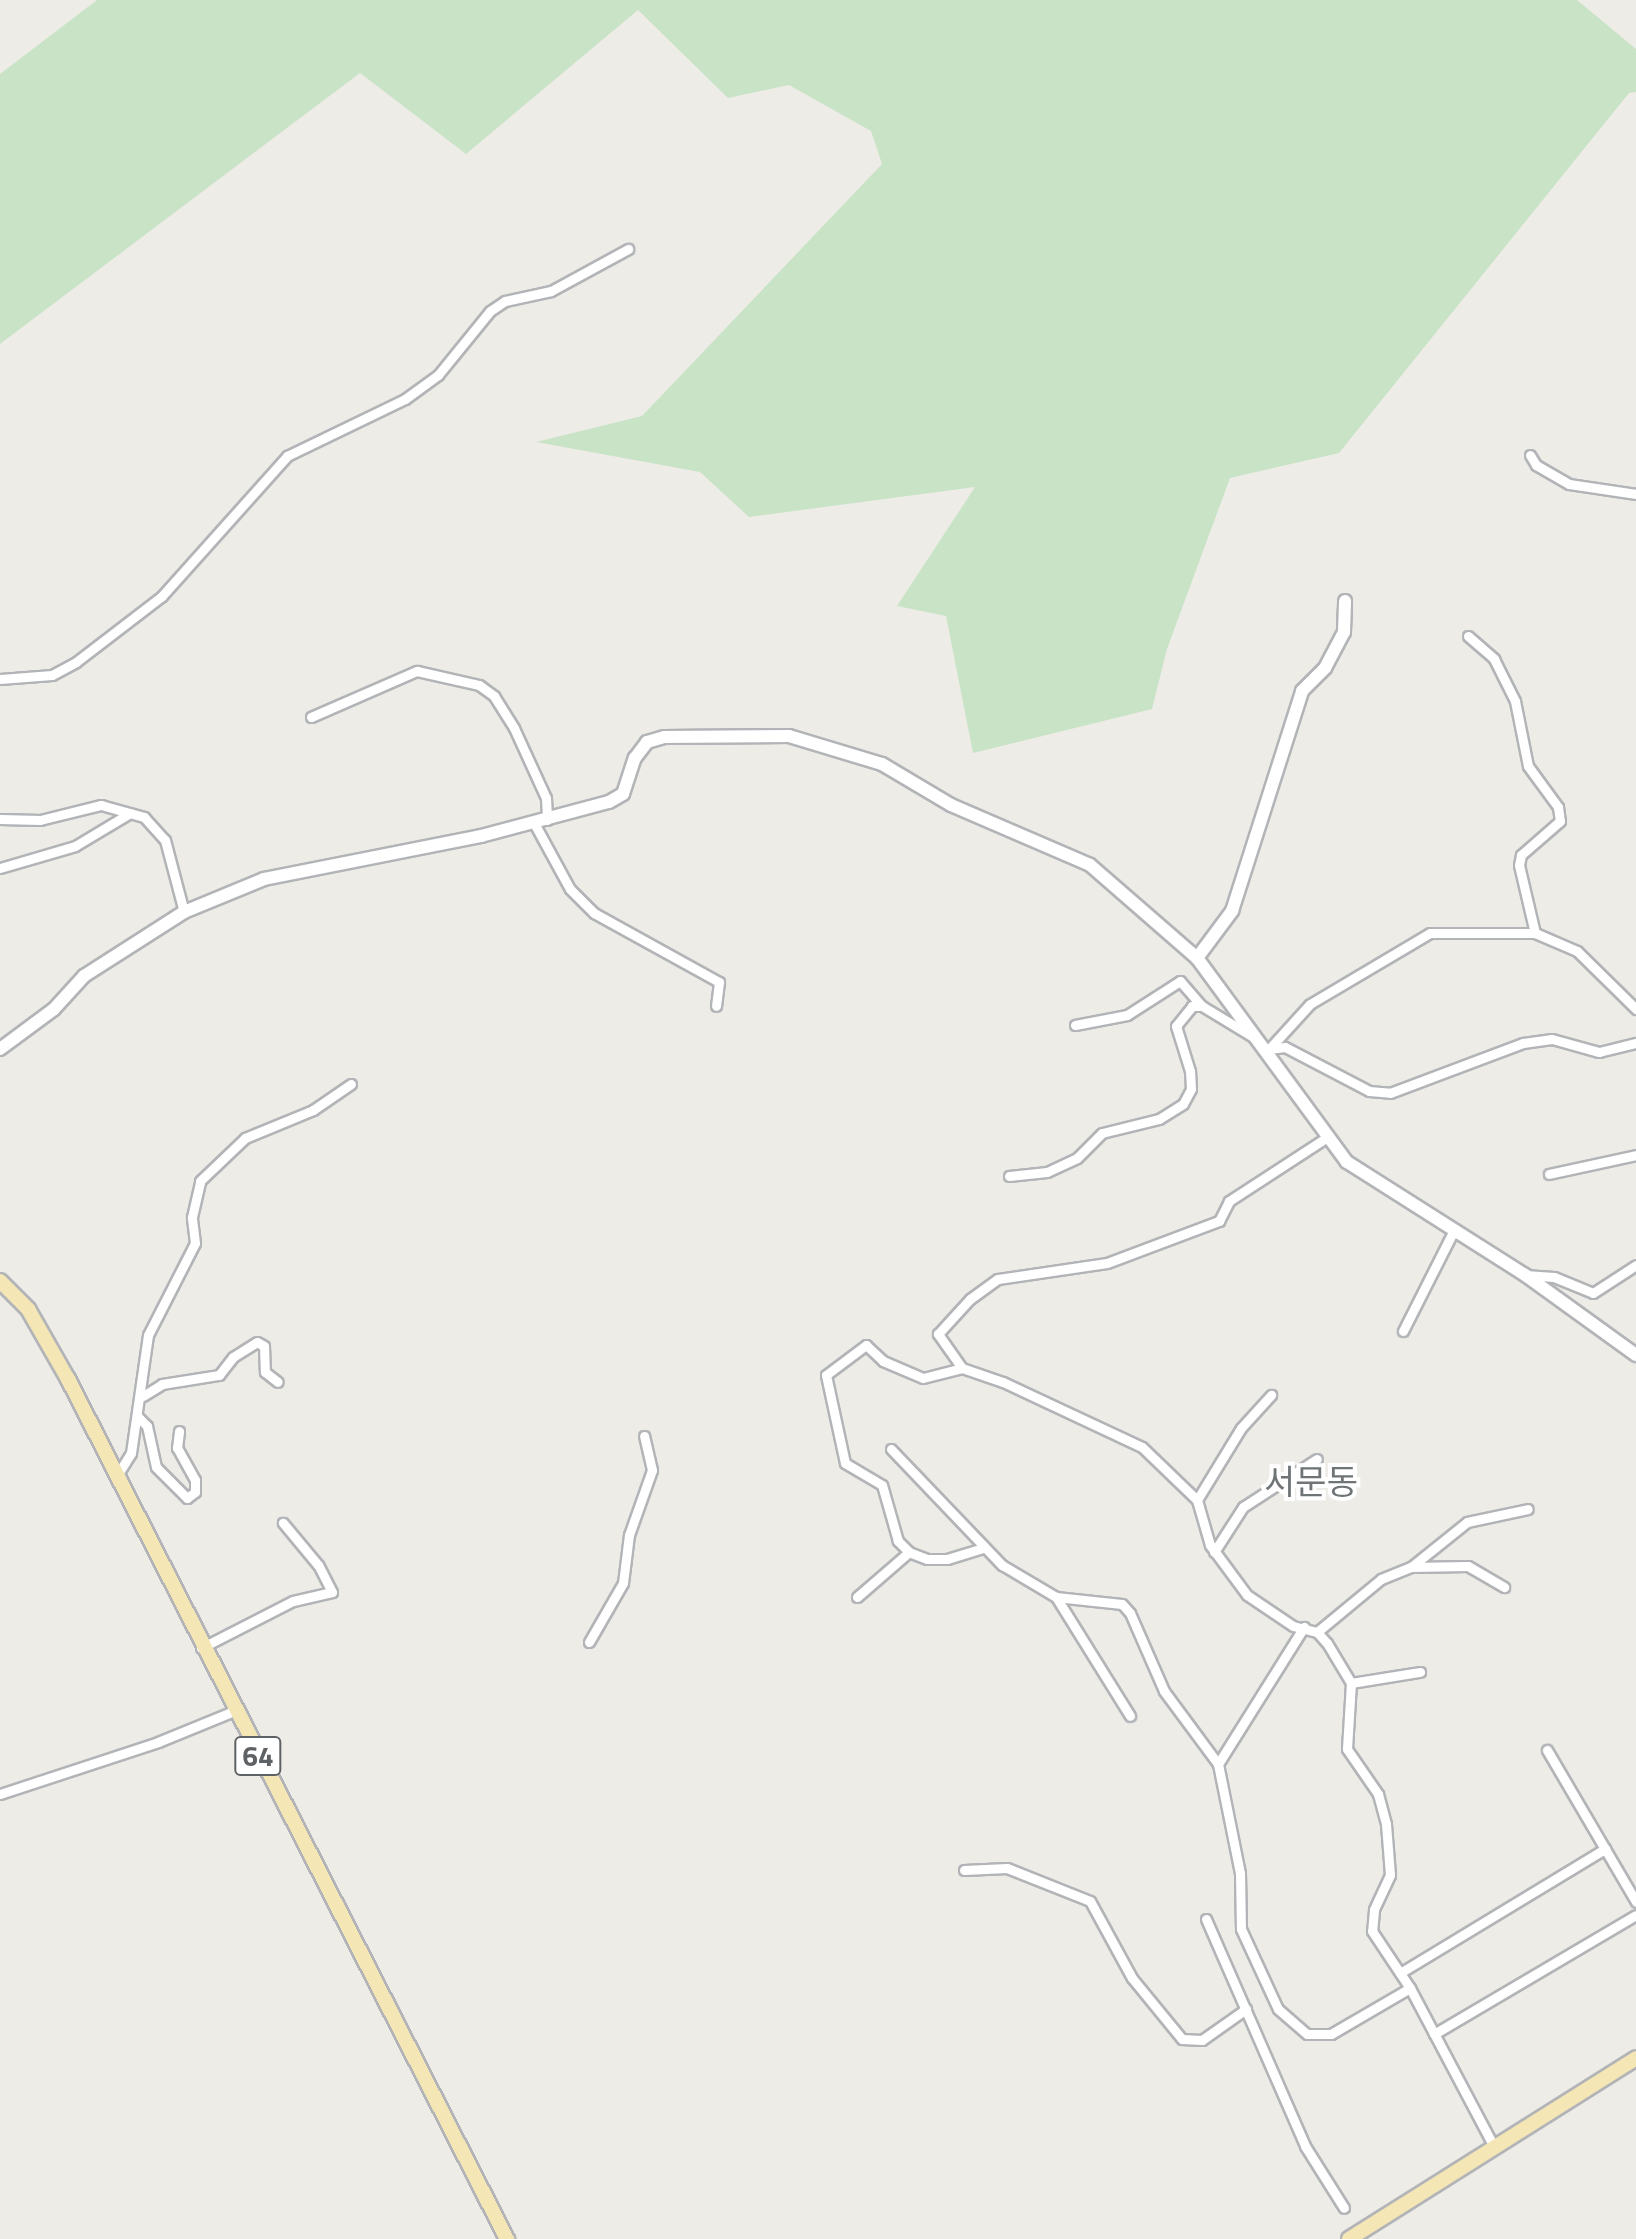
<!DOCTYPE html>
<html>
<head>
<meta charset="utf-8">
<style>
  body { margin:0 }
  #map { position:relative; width:1636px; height:2239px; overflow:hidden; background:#eeece7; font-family:"Titillium Web","Noto Sans KR",sans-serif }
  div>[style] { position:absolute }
  .green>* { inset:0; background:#c9e3c7 }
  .roads { filter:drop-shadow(2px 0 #b2b4b7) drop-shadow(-2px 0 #b2b4b7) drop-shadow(0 2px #b2b4b7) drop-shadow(0 -2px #b2b4b7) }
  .street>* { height:9px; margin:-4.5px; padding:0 4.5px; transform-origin:4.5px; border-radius:4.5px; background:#fff }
  .secondary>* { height:12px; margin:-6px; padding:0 6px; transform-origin:6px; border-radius:6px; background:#fff }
  .primary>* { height:14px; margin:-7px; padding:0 7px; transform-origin:7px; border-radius:7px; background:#f5e6b6 }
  span { translate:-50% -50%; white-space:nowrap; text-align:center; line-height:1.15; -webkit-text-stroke:8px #fff; paint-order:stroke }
  .shield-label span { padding:2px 6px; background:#fff; border:2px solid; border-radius:6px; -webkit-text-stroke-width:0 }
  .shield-label { font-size:28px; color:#5e6265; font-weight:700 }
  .quarter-label { font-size:34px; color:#6f7477 }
</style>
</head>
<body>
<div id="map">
  <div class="green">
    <i style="clip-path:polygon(97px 0,1577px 0,1636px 49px,1636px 92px,1629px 93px,1339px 453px,1230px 478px,1167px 649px,1152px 709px,973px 753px,946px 616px,897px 606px,975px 487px,749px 517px,700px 472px,536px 442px,642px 416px,882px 164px,871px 131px,789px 85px,728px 98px,638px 10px,466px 154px,360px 73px,0 344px,0 74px)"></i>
  </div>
  <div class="roads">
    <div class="street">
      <i style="left:1530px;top:455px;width:12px;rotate:59deg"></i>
      <i style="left:1536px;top:465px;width:38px;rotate:30deg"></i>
      <i style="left:1569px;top:484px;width:68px;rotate:8.5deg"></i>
      <i style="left:1468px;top:636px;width:35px;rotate:41deg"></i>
      <i style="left:1494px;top:659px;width:47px;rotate:63.4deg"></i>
      <i style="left:1515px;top:701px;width:66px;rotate:78.7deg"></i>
      <i style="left:1528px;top:766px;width:51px;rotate:53.8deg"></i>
      <i style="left:1558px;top:807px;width:14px;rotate:82deg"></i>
      <i style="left:1560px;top:821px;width:52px;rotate:138.9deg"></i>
      <i style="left:1521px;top:855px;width:10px;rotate:101deg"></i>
      <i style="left:1519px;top:865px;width:70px;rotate:76.8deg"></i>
      <i style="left:0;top:679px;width:52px;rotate:-4.4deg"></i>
      <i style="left:52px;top:675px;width:27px;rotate:-28deg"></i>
      <i style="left:76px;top:662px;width:108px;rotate:-37.5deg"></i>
      <i style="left:162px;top:596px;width:188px;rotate:-48.2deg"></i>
      <i style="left:287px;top:456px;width:131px;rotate:-25.8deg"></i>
      <i style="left:405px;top:399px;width:41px;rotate:-36deg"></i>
      <i style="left:438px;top:375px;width:82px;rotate:-50.9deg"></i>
      <i style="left:490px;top:311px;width:18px;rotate:-34deg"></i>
      <i style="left:505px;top:301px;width:47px;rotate:-12.3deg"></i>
      <i style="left:551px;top:291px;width:88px;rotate:-28.6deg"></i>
      <i style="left:311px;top:717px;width:116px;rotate:-23.5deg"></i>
      <i style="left:417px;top:671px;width:64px;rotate:12.7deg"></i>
      <i style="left:479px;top:685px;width:19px;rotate:36deg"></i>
      <i style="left:494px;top:696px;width:38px;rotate:58deg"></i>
      <i style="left:514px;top:728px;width:77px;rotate:65.4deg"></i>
      <i style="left:546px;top:798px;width:22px;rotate:87deg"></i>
      <i style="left:0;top:819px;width:40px;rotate:1.4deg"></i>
      <i style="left:40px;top:820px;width:63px;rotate:-13.8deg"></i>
      <i style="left:101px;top:805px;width:45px;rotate:15.6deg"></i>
      <i style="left:144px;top:817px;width:31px;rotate:48deg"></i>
      <i style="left:165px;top:840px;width:74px;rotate:75.2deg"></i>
      <i style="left:534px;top:823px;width:75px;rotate:61.4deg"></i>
      <i style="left:570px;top:889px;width:34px;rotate:45deg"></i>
      <i style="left:594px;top:913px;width:143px;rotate:28.9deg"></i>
      <i style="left:719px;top:982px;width:24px;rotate:97deg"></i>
      <i style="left:0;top:868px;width:78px;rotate:-16.3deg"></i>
      <i style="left:75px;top:846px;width:64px;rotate:-31deg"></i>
      <i style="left:1075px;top:1025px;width:53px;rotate:-10.9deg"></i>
      <i style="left:1127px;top:1015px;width:63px;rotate:-32.7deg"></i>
      <i style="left:1180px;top:981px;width:33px;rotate:49deg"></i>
      <i style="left:1269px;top:1049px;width:61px;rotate:-47.7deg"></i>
      <i style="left:1310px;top:1004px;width:139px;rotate:-30.6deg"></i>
      <i style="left:1430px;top:933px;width:105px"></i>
      <i style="left:1535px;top:933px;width:46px;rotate:23.2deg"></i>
      <i style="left:1577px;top:951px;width:83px;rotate:44.5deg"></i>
      <i style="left:1269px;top:1049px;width:16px;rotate:-7deg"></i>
      <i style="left:1285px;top:1047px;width:95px;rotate:27.6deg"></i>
      <i style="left:1369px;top:1091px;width:21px;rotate:5deg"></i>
      <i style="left:1390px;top:1093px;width:142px;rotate:-20.6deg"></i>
      <i style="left:1523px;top:1043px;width:29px;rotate:-8deg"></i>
      <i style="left:1552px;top:1039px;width:49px;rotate:15.5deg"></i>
      <i style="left:1599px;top:1052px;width:38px;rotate:-14deg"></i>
      <i style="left:1549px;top:1174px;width:89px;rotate:-12.3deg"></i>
      <i style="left:1009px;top:1176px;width:38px;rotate:-6deg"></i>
      <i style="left:1047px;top:1172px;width:33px;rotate:-25deg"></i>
      <i style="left:1077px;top:1158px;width:35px;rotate:-45deg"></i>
      <i style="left:1102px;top:1133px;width:59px;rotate:-13.8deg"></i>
      <i style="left:1159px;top:1119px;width:28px;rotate:-32deg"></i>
      <i style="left:1183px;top:1104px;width:17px;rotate:-62deg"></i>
      <i style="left:1191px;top:1089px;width:18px;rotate:-93deg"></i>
      <i style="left:1190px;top:1071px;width:47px;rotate:-107.3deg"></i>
      <i style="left:1176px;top:1026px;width:26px;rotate:-51deg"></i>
      <i style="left:1192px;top:1006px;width:10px"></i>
      <i style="left:1202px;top:1006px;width:62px;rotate:31.1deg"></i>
      <i style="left:1525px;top:1275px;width:29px;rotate:4deg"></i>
      <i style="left:1554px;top:1277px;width:42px;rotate:22.3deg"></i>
      <i style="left:1593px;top:1293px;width:51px;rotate:-33.1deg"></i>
      <i style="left:1403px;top:1331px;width:113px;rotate:-63.2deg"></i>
      <i style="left:962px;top:1368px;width:42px;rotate:-125.2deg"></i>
      <i style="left:938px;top:1334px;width:47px;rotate:-47.6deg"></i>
      <i style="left:970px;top:1299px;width:34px;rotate:-36deg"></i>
      <i style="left:998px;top:1279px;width:110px;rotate:-8.4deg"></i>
      <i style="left:1107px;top:1263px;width:120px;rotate:-20.6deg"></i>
      <i style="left:1219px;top:1221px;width:22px;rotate:-63deg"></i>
      <i style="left:1229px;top:1201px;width:117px;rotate:-33.1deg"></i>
      <i style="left:143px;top:1396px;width:22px;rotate:-32deg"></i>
      <i style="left:162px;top:1384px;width:58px;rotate:-9deg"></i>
      <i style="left:219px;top:1375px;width:23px;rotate:-52deg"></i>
      <i style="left:233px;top:1357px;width:28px;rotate:-32deg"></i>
      <i style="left:257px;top:1342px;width:8px;rotate:30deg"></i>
      <i style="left:264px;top:1346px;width:26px;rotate:88deg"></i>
      <i style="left:265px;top:1372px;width:16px;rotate:38deg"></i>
      <i style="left:138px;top:1417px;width:13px;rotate:45deg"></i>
      <i style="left:147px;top:1426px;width:42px;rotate:77.6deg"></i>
      <i style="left:156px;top:1467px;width:44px;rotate:45deg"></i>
      <i style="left:187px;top:1498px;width:10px;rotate:-37deg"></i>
      <i style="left:195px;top:1492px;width:12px;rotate:-90deg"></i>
      <i style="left:195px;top:1480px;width:37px;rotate:-119deg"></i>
      <i style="left:177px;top:1448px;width:17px;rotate:-83deg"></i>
      <i style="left:891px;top:1449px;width:161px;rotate:46.3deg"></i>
      <i style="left:1002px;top:1565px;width:63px;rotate:30.7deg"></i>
      <i style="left:1056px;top:1597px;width:66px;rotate:6.1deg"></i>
      <i style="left:1122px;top:1604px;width:12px;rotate:48deg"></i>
      <i style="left:1130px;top:1613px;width:85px;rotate:66.4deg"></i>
      <i style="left:1164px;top:1691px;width:91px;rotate:53.5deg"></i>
      <i style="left:1218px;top:1764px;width:111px;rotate:78.6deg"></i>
      <i style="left:1240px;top:1873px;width:56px;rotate:89deg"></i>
      <i style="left:1241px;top:1929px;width:88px;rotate:65.2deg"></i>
      <i style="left:1278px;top:2009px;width:38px;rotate:41deg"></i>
      <i style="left:1307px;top:2034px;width:24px"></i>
      <i style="left:1331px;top:2034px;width:91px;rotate:-30.2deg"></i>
      <i style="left:1410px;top:1988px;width:178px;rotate:62.1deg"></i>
      <i style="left:116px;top:1477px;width:28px;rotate:-58deg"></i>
      <i style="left:131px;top:1453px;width:119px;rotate:-81.8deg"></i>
      <i style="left:148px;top:1335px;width:103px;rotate:-62.9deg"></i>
      <i style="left:195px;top:1243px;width:26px;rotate:-97deg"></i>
      <i style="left:192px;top:1217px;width:37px;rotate:-77deg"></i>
      <i style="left:200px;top:1181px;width:62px;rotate:-43.7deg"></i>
      <i style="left:245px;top:1138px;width:74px;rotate:-22.4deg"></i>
      <i style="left:313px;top:1110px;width:46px;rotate:-34.4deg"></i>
      <i style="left:1197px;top:1500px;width:84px;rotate:-58.6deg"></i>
      <i style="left:1241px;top:1428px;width:45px;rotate:-47.7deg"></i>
      <i style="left:983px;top:1548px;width:38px;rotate:163deg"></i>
      <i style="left:947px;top:1559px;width:20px;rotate:180deg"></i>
      <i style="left:927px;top:1559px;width:19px;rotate:-159deg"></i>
      <i style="left:909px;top:1552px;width:16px;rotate:-135deg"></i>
      <i style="left:898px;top:1541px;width:58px;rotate:-105.9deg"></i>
      <i style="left:882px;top:1485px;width:43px;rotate:-149.3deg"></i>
      <i style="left:845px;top:1463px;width:90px;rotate:-102.2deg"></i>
      <i style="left:826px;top:1375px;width:50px;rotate:-36.9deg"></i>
      <i style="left:866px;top:1345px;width:23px;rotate:43deg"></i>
      <i style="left:883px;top:1361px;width:43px;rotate:23deg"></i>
      <i style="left:923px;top:1378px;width:40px;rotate:-14.4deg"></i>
      <i style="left:962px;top:1368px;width:43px;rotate:18.9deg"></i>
      <i style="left:1003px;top:1382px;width:153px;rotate:25.1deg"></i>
      <i style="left:1142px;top:1447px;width:76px;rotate:43.9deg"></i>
      <i style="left:1197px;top:1500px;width:47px;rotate:73.9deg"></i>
      <i style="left:1210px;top:1545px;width:62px;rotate:53.5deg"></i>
      <i style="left:1247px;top:1595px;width:55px;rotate:34deg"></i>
      <i style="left:1293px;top:1626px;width:25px;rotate:14deg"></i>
      <i style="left:1317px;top:1632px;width:15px;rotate:48deg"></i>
      <i style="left:1327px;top:1643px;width:47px;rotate:59deg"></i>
      <i style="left:1351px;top:1683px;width:66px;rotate:93.5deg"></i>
      <i style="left:1347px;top:1749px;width:55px;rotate:55.4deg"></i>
      <i style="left:1378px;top:1794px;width:31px;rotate:75deg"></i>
      <i style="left:1386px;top:1824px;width:51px;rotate:85.5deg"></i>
      <i style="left:1390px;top:1875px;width:38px;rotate:115deg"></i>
      <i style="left:1374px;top:1910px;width:21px;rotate:95deg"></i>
      <i style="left:1372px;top:1931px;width:69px;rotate:56.3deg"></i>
      <i style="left:1214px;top:1552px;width:54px;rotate:-57.2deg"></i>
      <i style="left:1243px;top:1507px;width:88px;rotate:-33deg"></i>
      <i style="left:1411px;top:1567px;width:57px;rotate:-1deg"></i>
      <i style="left:1468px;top:1566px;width:42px;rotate:30.3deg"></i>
      <i style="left:857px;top:1597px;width:69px;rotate:-40.9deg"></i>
      <i style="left:1056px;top:1597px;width:140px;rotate:58.1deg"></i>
      <i style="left:1317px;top:1632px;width:83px;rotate:-39.6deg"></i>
      <i style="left:1381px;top:1579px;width:32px;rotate:-22deg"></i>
      <i style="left:1411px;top:1567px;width:72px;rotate:-38.8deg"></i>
      <i style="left:1467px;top:1522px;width:62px;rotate:-12deg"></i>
      <i style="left:589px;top:1642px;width:68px;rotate:-60deg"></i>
      <i style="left:623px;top:1583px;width:48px;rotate:-82.9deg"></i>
      <i style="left:629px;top:1535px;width:69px;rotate:-70.5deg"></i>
      <i style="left:652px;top:1470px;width:35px;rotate:-103deg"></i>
      <i style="left:201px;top:1648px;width:103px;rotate:-27.1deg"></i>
      <i style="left:293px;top:1601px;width:40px;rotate:-13deg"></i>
      <i style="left:332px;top:1592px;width:30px;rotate:-117deg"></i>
      <i style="left:318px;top:1565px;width:55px;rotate:-129.8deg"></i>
      <i style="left:1351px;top:1683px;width:70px;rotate:-9.1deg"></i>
      <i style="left:1547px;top:1750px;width:176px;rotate:59.6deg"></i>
      <i style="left:1218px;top:1764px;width:162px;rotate:-57.9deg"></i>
      <i style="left:0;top:1794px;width:166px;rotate:-18.2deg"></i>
      <i style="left:158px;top:1742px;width:82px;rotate:-22.2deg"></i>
      <i style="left:964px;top:1870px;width:43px;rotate:-2.7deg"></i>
      <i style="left:1007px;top:1868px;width:89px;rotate:21.7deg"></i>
      <i style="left:1090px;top:1901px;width:88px;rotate:61.4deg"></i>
      <i style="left:1132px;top:1978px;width:79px;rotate:50.7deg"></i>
      <i style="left:1182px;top:2039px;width:20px;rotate:3deg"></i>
      <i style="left:1202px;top:2040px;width:54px;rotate:-35.2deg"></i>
      <i style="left:1206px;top:1919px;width:248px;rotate:66.4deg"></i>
      <i style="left:1305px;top:2146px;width:73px;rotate:57.8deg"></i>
      <i style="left:1400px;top:1973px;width:240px;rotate:-31.2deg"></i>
      <i style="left:1434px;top:2034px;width:234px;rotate:-30.5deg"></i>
    </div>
    <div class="secondary">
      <i style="left:1197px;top:958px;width:59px;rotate:-53.3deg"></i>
      <i style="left:1232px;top:911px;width:231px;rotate:-72.3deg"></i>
      <i style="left:1302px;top:691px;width:33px;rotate:-45deg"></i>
      <i style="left:1325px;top:668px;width:41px;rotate:-62.2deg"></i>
      <i style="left:1344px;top:632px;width:31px;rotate:-88deg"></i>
      <i style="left:0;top:1049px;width:67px;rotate:-36.5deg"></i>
      <i style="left:54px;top:1009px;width:45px;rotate:-47.7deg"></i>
      <i style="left:84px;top:976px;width:119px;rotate:-32.6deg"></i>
      <i style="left:184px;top:912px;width:87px;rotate:-22.4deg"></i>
      <i style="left:264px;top:879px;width:221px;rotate:-11.2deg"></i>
      <i style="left:481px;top:836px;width:132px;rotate:-14.9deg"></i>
      <i style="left:609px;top:802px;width:16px;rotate:-30deg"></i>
      <i style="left:623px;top:794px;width:38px;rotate:-72deg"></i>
      <i style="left:635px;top:758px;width:20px;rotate:-53deg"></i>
      <i style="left:647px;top:742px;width:18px;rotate:-16deg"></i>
      <i style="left:664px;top:737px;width:125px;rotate:-0.5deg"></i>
      <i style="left:789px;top:736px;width:97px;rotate:16.8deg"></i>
      <i style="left:882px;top:764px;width:80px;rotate:30.7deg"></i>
      <i style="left:951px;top:805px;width:151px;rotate:23.3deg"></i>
      <i style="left:1090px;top:865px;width:142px;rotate:41deg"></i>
      <i style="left:1197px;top:958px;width:253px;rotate:53.7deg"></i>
      <i style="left:1347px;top:1162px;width:211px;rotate:32.4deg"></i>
      <i style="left:1525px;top:1275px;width:137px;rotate:35.8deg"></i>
    </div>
    <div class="primary">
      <i style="left:0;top:1281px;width:40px;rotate:45deg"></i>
      <i style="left:28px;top:1309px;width:81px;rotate:60.3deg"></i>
      <i style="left:68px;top:1379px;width:966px;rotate:62.96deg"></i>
      <i style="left:1349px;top:2239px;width:339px;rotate:-32.2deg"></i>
    </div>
  </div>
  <div class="shield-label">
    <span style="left:258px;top:1756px">64</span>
  </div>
  <div class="quarter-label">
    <span style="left:1311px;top:1482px">서문동</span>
  </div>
</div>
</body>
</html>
